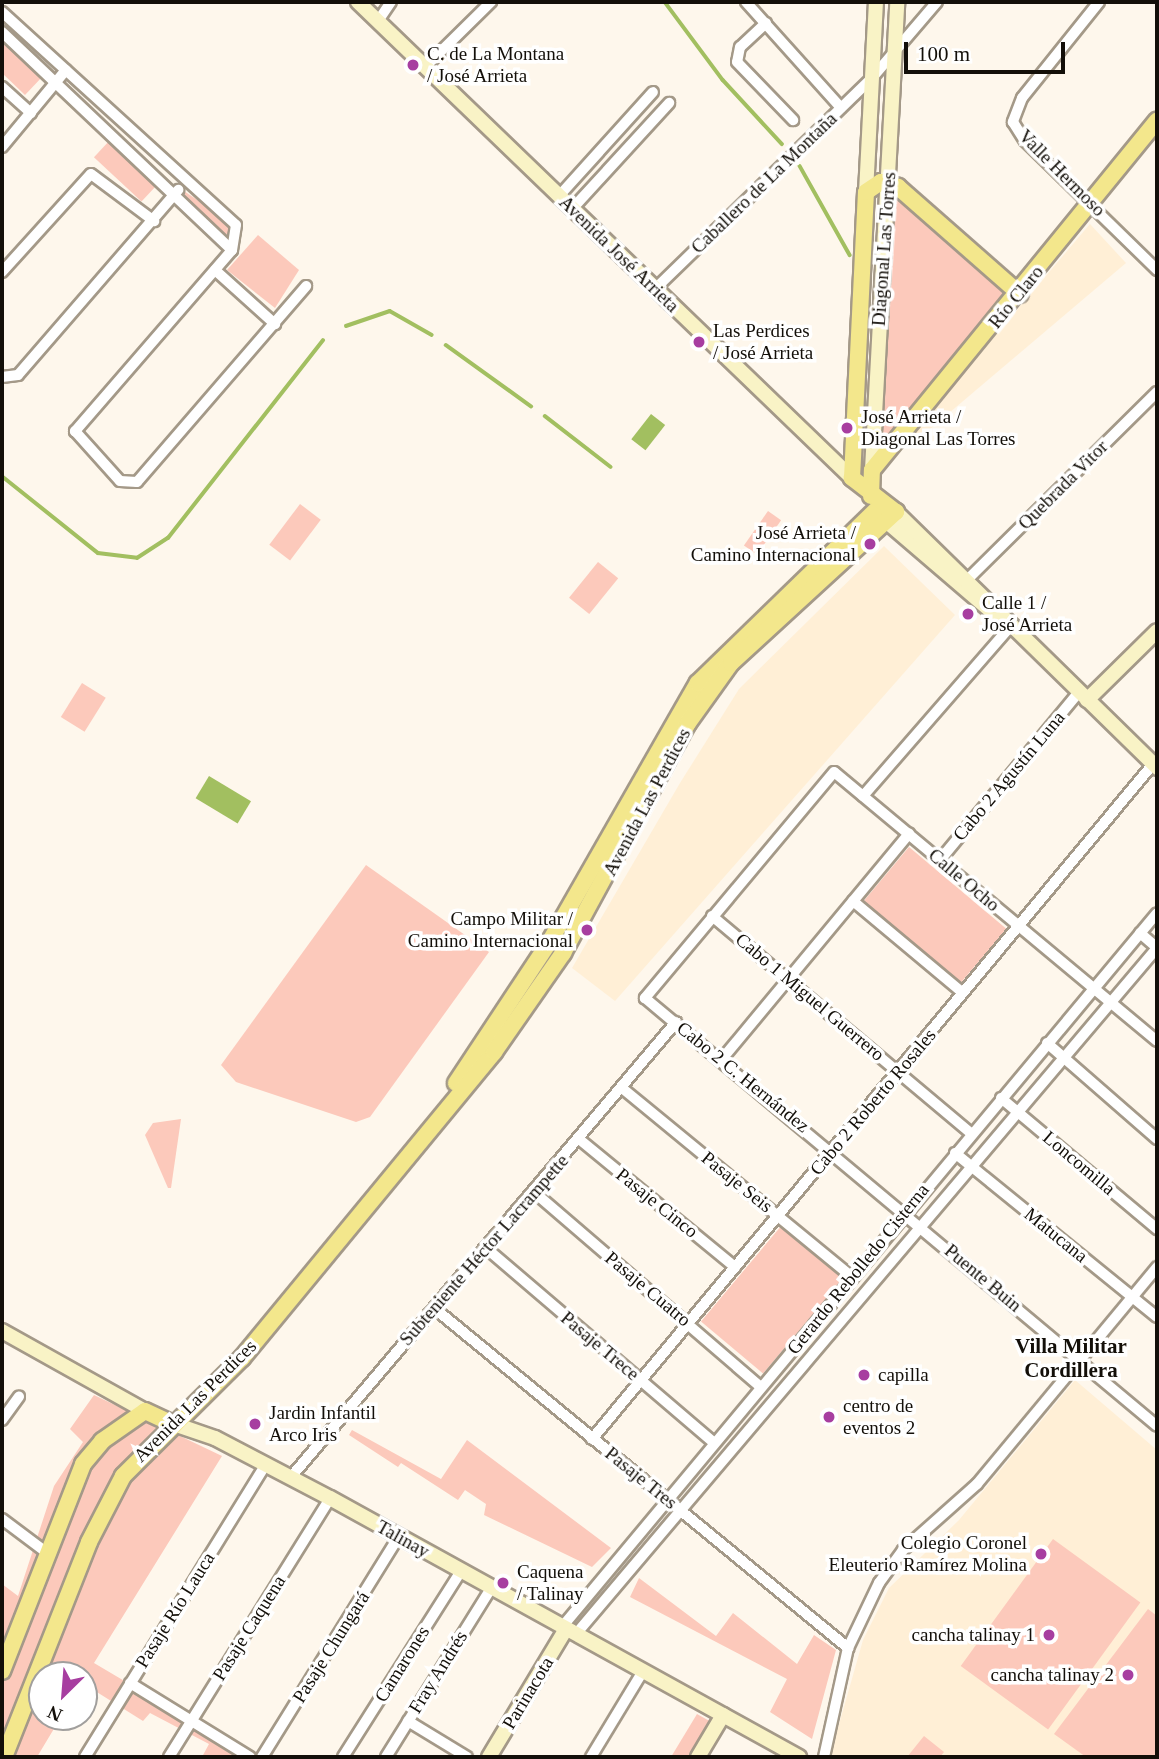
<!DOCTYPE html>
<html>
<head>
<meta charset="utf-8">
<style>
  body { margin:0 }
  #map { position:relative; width:1159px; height:1759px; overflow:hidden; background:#fef7ec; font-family:"Times New Roman",serif }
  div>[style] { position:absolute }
  .built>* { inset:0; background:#ffefd6 }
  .green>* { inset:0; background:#fcc9bb; transform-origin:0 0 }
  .water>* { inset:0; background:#a2bf60; transform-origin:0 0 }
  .stream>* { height:3.5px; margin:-1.75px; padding:0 1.75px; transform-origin:1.75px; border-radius:1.75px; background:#a2bf60 }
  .roads { filter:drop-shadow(2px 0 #a49988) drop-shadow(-2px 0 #a49988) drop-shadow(0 2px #a49988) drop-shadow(0 -2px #a49988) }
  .street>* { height:10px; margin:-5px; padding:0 5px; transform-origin:5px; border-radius:5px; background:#fff }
  .secondary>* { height:14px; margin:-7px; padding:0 7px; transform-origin:7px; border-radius:7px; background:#f9f3c6 }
  .primary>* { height:16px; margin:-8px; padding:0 8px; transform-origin:8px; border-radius:8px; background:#f3e78c }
  .dots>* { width:19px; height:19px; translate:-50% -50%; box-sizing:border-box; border:4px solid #fff; border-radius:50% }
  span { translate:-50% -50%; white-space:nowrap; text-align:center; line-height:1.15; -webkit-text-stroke:7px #fff; paint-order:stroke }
  .poi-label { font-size:19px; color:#130f09 }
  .left { translate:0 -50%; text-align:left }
  .right { translate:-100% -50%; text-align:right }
  .street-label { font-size:19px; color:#130f09 }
  .neighbourhood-label { font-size:21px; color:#130f09; font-weight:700 }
  .frame { position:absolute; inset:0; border:4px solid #130f09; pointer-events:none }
  .north { position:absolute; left:28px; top:1661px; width:70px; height:70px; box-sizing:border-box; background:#fff; border:2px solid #a19f9d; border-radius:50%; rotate:205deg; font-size:19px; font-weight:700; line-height:28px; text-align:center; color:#130f09 }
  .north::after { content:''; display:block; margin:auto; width:24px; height:32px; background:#a73ea0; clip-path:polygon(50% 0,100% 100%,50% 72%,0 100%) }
  .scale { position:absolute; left:904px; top:42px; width:161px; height:32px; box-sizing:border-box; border:4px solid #130f09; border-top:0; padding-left:9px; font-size:21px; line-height:24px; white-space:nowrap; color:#130f09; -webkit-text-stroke:5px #fff; paint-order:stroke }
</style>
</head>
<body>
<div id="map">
  <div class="built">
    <i style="clip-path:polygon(1090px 224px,1126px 263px,916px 441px,909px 437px)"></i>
    <i style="clip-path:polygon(884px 546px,955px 615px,615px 1001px,572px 968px,680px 783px,739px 689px)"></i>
    <i style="clip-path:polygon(1075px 1380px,1157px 1450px,1157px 1757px,830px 1756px,863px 1640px,889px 1588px,959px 1520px)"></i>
  </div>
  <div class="green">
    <i style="clip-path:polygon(2px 39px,43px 76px,25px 95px,2px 73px)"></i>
    <i style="left:111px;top:139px;width:65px;height:25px;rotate:43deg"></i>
    <i style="clip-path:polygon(893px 186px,1012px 293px,878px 455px)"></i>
    <i style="clip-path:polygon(184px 191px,233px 224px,230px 233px,221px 236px,182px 199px)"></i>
    <i style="clip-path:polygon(258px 235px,299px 270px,275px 308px,227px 270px)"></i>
    <i style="left:300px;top:504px;width:26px;height:51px;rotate:37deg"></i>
    <i style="left:768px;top:511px;width:16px;height:42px;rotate:35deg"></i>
    <i style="left:598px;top:562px;width:26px;height:46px;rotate:39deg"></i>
    <i style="left:82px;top:683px;width:28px;height:40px;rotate:32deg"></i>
    <i style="left:909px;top:847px;width:127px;height:73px;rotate:40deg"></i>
    <i style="clip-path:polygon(366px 865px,489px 952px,370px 1117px,356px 1122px,236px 1082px,221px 1065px)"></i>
    <i style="clip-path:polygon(181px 1119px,171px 1188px,168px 1188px,145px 1135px,153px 1123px)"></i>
    <i style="left:782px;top:1225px;width:81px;height:126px;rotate:40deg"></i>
    <i style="clip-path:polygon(94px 1395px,222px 1456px,94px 1663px,253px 1757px,202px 1757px,209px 1744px,150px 1713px,143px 1721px,84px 1684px,84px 1675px,42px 1675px,42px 1717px,61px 1717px,37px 1757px,2px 1757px,2px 1584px,18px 1596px,54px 1486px,83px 1442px,70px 1429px)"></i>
    <i style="clip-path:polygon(352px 1430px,441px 1479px,467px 1440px,611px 1548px,592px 1567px,484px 1515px,486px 1504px,465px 1490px,458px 1500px,401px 1463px,398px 1467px,349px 1435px)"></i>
    <i style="left:1053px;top:1539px;width:108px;height:157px;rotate:36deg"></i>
    <i style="clip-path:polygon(639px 1578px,716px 1636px,733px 1613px,797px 1664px,814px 1635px,836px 1650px,812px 1739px,770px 1712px,787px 1679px,630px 1597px)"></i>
    <i style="clip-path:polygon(1148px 1609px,1157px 1616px,1157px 1757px,1086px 1757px,1054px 1734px)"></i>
    <i style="clip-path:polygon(697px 1714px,713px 1723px,692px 1757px,671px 1757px)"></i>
    <i style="clip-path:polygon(924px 1736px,944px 1752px,940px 1757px,907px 1757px)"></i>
  </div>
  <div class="water">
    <i style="left:651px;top:414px;width:18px;height:32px;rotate:38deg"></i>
    <i style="left:209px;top:776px;width:49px;height:26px;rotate:31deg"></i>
  </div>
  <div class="stream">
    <i style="left:665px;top:2px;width:97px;rotate:53.4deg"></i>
    <i style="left:723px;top:80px;width:87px;rotate:47.3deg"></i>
    <i style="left:800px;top:166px;width:102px;rotate:60.7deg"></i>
    <i style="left:346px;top:326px;width:46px;rotate:-18.8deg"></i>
    <i style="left:390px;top:311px;width:48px;rotate:29.7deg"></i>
    <i style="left:446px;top:345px;width:105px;rotate:35.7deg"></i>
    <i style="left:545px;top:416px;width:83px;rotate:37.7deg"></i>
    <i style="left:2px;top:476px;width:123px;rotate:38.7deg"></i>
    <i style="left:98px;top:553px;width:39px;rotate:7deg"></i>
    <i style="left:137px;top:558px;width:37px;rotate:-33deg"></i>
    <i style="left:168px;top:538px;width:251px;rotate:-51.9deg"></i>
  </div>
  <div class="roads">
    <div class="street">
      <i style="left:746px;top:2px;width:142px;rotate:48.1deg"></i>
      <i style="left:1099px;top:2px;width:123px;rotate:128.7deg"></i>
      <i style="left:1022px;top:98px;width:26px;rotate:111deg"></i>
      <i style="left:1013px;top:122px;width:22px;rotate:58deg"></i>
      <i style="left:1025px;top:141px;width:185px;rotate:44.3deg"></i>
      <i style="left:2px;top:12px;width:316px;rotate:42.3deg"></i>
      <i style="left:236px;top:225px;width:25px;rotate:99deg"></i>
      <i style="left:232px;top:250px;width:240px;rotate:130.9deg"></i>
      <i style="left:75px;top:431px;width:67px;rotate:48deg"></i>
      <i style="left:120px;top:481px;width:17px;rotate:3deg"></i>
      <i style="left:137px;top:482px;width:259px;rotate:-49.2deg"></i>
      <i style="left:378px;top:21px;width:23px;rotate:-56deg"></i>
      <i style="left:766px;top:23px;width:35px;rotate:137deg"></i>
      <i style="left:740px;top:47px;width:15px;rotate:101deg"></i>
      <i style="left:737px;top:62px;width:81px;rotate:46deg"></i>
      <i style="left:2px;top:32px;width:317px;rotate:43.5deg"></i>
      <i style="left:425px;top:67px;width:93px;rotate:-44.6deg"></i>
      <i style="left:2px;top:87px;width:39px;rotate:42deg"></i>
      <i style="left:2px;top:147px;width:100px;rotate:-50.3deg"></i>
      <i style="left:559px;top:196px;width:140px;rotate:-47.9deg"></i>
      <i style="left:572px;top:209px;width:144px;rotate:-47.5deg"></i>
      <i style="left:215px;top:270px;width:81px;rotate:42deg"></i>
      <i style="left:2px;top:272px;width:132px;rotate:-47.8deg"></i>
      <i style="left:91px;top:174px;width:79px;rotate:36.7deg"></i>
      <i style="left:656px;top:288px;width:301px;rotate:-44.2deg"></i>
      <i style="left:872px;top:78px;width:100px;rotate:-49.5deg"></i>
      <i style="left:2px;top:377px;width:16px;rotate:-7deg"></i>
      <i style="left:18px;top:375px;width:245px;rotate:-49.1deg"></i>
      <i style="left:968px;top:579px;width:266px;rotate:-44.7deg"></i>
      <i style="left:863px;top:796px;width:224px;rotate:-49deg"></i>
      <i style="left:940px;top:860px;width:218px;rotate:-50.4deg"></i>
      <i style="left:853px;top:901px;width:143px;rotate:39.9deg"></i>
      <i style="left:712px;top:916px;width:338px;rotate:40deg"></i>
      <i style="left:1140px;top:933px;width:23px;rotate:41deg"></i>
      <i style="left:1157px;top:1041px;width:420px;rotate:-140.2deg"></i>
      <i style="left:834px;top:772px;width:295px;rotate:129.9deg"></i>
      <i style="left:645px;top:998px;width:667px;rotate:39.89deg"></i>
      <i style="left:1047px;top:1043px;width:146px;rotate:41.1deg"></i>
      <i style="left:722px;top:1059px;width:293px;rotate:-50.3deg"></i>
      <i style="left:622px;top:1088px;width:296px;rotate:39.4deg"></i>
      <i style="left:1001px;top:1098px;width:204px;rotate:40deg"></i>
      <i style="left:579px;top:1139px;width:202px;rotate:39.4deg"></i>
      <i style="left:955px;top:1153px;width:260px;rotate:39.1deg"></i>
      <i style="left:534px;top:1192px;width:299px;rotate:40.7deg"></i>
      <i style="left:486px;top:1248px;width:300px;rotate:40.5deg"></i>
      <i style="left:434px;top:1308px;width:536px;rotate:39.39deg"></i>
      <i style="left:2px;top:1420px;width:29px;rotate:-54deg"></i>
      <i style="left:592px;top:1439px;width:878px;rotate:-50.27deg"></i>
      <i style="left:291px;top:1477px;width:596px;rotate:-49.76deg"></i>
      <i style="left:2px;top:1519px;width:55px;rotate:36.9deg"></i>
      <i style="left:562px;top:1627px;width:929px;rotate:-50.19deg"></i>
      <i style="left:576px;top:1634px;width:899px;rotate:-49.74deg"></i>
      <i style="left:130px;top:1683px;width:141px;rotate:31.7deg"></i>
      <i style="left:408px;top:1721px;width:69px;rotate:31.4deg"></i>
      <i style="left:85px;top:1757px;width:344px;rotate:-58.3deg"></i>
      <i style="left:169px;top:1757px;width:305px;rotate:-58.1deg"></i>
      <i style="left:262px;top:1757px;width:260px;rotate:-58.2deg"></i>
      <i style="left:343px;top:1757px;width:220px;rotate:-57.6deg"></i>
      <i style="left:386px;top:1757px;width:199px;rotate:-58.1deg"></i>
      <i style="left:591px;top:1757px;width:100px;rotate:-58.8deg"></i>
      <i style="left:824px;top:1757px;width:112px;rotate:-77.6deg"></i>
      <i style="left:848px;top:1648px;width:72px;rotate:-64.5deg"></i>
      <i style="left:879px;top:1583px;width:41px;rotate:-54deg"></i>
      <i style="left:903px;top:1550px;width:99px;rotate:-41.7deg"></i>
      <i style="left:977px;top:1484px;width:282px;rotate:-50.3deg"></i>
    </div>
    <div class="secondary">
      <i style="left:358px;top:2px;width:686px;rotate:43.94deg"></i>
      <i style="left:866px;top:192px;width:190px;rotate:-87deg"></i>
      <i style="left:872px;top:470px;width:469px;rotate:-86.9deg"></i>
      <i style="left:883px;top:510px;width:13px;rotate:72deg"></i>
      <i style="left:887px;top:522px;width:149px;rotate:40.6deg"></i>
      <i style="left:896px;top:512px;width:366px;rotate:44.4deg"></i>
      <i style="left:1087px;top:700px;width:98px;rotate:-44.6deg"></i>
      <i style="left:2px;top:1331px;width:164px;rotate:29.2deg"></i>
      <i style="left:171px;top:1423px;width:46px;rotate:18.8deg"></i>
      <i style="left:215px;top:1438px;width:130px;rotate:27.6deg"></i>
      <i style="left:330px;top:1498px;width:536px;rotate:28.91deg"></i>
      <i style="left:489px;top:1757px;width:149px;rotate:-59deg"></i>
      <i style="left:698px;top:1757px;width:49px;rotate:-59.2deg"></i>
    </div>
    <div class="primary">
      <i style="left:871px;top:496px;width:26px;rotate:-88deg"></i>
      <i style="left:872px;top:470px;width:451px;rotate:-50.8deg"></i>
      <i style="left:456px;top:1083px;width:170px;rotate:-56.5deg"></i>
      <i style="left:550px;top:941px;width:297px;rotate:-60.2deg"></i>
      <i style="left:698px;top:683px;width:255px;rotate:-44.2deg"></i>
      <i style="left:2px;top:1671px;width:222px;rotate:-68.6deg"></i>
      <i style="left:83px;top:1464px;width:30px;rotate:-50deg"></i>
      <i style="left:102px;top:1441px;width:52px;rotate:-34.9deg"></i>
      <i style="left:145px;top:1411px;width:29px;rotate:25deg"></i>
      <i style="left:4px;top:1757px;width:231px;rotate:-68.4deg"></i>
      <i style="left:89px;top:1542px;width:74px;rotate:-62.7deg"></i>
      <i style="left:123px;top:1476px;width:168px;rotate:-44.8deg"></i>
      <i style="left:242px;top:1358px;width:396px;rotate:-50.5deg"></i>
      <i style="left:494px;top:1052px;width:121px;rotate:-55.1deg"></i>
      <i style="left:563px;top:953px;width:262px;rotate:-61.5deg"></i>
      <i style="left:688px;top:723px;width:74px;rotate:-54.4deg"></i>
      <i style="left:731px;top:663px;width:224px;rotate:-42.5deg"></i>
      <i style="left:896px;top:512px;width:56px;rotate:-142.3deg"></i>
      <i style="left:852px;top:478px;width:286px;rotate:-87.2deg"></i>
      <i style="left:866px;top:192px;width:18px;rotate:-34deg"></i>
      <i style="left:881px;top:182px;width:18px;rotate:16deg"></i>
      <i style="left:898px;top:187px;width:162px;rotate:41.3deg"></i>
    </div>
  </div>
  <div class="dots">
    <i style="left:413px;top:65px;background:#a73ea0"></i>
    <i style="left:699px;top:342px;background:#a73ea0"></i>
    <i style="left:847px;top:428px;background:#a73ea0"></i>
    <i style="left:870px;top:544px;background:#a73ea0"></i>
    <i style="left:968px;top:614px;background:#a73ea0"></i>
    <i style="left:587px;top:930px;background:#a73ea0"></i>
    <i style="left:864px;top:1375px;background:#a73ea0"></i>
    <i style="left:829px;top:1417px;background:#a73ea0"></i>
    <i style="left:255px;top:1424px;background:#a73ea0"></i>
    <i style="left:1041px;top:1554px;background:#a73ea0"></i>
    <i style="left:503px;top:1583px;background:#a73ea0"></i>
    <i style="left:1049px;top:1635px;background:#a73ea0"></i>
    <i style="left:1128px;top:1675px;background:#a73ea0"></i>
  </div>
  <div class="poi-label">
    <span class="left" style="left:427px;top:65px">C. de La Montana<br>/ José Arrieta</span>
    <span class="left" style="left:713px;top:342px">Las Perdices<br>/ José Arrieta</span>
    <span class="left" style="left:861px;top:428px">José Arrieta /<br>Diagonal Las Torres</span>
    <span class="right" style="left:856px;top:544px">José Arrieta /<br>Camino Internacional</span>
    <span class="left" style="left:982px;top:614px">Calle 1 /<br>José Arrieta</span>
    <span class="right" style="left:573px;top:930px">Campo Militar /<br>Camino Internacional</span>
    <span class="left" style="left:878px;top:1375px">capilla</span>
    <span class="left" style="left:843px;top:1417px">centro de<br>eventos 2</span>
    <span class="left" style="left:269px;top:1424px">Jardin Infantil<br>Arco Iris</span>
    <span class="right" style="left:1027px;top:1554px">Colegio Coronel<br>Eleuterio Ramírez Molina</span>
    <span class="left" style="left:517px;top:1583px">Caquena<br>/ Talinay</span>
    <span class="right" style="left:1035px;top:1635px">cancha talinay 1</span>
    <span class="right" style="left:1114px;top:1675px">cancha talinay 2</span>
  </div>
  <div class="street-label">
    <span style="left:1062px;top:173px;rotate:45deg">Valle Hermoso</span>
    <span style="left:764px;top:183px;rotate:-44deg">Caballero de La Montaña</span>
    <span style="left:884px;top:249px;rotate:-86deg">Diagonal Las Torres</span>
    <span style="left:619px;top:254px;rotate:44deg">Avenida José Arrieta</span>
    <span style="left:1016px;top:297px;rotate:-51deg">Río Claro</span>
    <span style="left:1063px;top:485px;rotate:-45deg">Quebrada Vitor</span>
    <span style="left:1009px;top:776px;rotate:-50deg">Cabo 2 Agustín Luna</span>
    <span style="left:647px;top:802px;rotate:-62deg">Avenida Las Perdices</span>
    <span style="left:964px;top:880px;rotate:40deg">Calle Ocho</span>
    <span style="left:810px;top:997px;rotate:40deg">Cabo 1 Miguel Guerrero</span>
    <span style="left:743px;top:1077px;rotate:39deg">Cabo 2 C. Hernández</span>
    <span style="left:873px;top:1102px;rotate:-50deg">Cabo 2 Roberto Rosales</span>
    <span style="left:1079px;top:1163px;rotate:40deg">Loncomilla</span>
    <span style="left:737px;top:1182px;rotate:39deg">Pasaje Seis</span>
    <span style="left:657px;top:1203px;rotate:39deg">Pasaje Cinco</span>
    <span style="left:1056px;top:1235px;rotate:39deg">Matucana</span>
    <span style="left:484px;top:1250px;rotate:-49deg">Subteniente Héctor Lacrampette</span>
    <span style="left:858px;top:1269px;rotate:-51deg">Gerardo Rebolledo Cisterna</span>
    <span style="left:983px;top:1278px;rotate:40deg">Puente Buin</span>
    <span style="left:648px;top:1289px;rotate:40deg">Pasaje Cuatro</span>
    <span style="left:600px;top:1346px;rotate:40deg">Pasaje Trece</span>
    <span style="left:195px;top:1401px;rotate:-45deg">Avenida Las Perdices</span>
    <span style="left:641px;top:1478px;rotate:39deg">Pasaje Tres</span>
    <span style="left:403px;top:1539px;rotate:29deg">Talinay</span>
    <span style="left:175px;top:1610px;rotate:-58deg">Pasaje Río Lauca</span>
    <span style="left:249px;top:1628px;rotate:-58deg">Pasaje Caquena</span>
    <span style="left:331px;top:1647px;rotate:-58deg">Pasaje Chungará</span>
    <span style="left:402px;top:1664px;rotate:-58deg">Camarones</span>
    <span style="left:438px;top:1672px;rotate:-58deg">Fray Andrés</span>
    <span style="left:528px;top:1693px;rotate:-59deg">Parinacota</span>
  </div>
  <div class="neighbourhood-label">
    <span style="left:1071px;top:1358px">Villa Militar<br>Cordillera</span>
  </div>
  <div class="frame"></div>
  <div class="north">N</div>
  <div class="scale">100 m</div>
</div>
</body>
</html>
